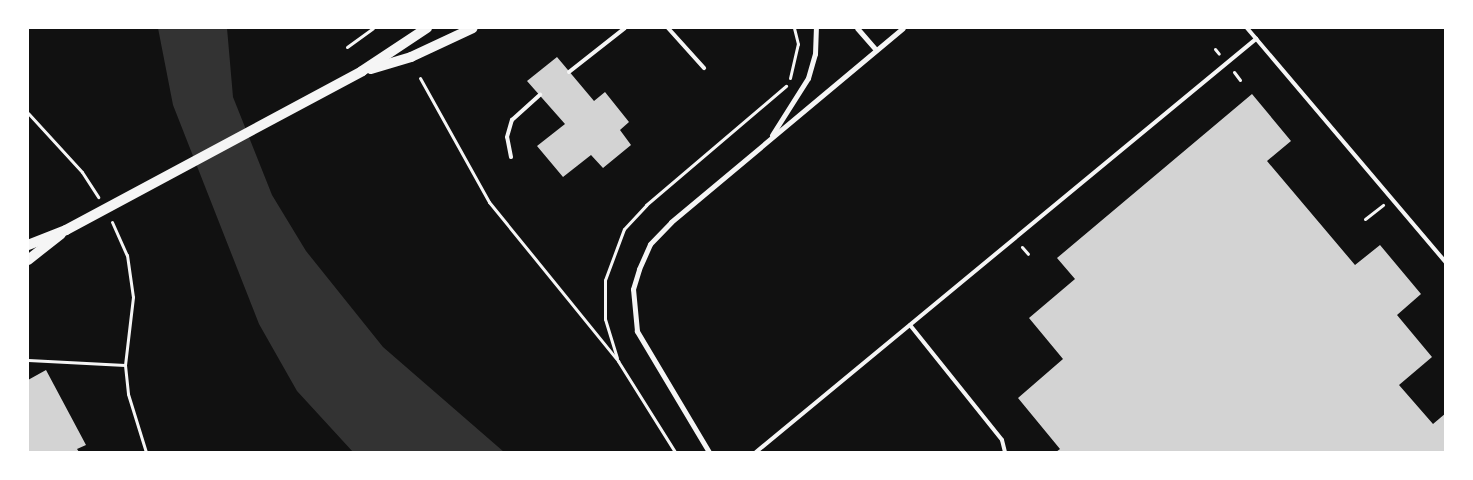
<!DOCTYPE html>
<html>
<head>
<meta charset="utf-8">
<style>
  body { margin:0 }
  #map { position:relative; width:1473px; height:480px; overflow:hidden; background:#111; font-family:"Varela Round",sans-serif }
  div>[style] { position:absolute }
  .water>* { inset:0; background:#333 }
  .building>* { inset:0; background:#d3d3d3 }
  .path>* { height:3px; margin:-1.5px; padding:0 1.5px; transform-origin:1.5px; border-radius:1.5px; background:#f5f5f5 }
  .service>* { height:4px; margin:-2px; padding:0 2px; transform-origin:2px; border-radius:2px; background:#f5f5f5 }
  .minor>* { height:5px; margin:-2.5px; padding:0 2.5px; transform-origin:2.5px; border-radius:2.5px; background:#f5f5f5 }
  .secondary>* { height:10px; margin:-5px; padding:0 5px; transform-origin:5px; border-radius:5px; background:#f5f5f5 }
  span { translate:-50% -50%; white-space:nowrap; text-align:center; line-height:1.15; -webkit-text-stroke:4px #fff; paint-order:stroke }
  .frame { position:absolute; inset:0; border:29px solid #fff; pointer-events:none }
</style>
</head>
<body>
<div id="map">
  <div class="water">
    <i style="clip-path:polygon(158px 28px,227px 28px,233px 97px,272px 195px,306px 251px,383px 347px,504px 452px,353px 452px,297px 391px,259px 324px,173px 105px)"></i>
  </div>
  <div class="building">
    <i style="clip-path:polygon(557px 57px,594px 101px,605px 92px,629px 122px,620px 130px,631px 145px,603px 168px,591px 155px,563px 177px,537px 146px,565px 124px,527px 81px)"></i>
    <i style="clip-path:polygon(1252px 94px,1291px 141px,1267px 161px,1355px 265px,1380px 245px,1421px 294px,1397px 315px,1432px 357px,1399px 385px,1433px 424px,1446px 413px,1446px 452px,1056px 452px,1060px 449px,1018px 398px,1063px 359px,1029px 318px,1075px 279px,1057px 258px)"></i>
    <i style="clip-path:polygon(46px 370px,86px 445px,77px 449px,79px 452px,28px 452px,28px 380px)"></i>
  </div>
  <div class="path">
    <i style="left:347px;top:47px;width:32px;rotate:-36deg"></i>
    <i style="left:1215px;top:49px;width:6px;rotate:51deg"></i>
    <i style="left:1234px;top:72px;width:10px;rotate:53deg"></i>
    <i style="left:420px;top:78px;width:142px;rotate:60.9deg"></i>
    <i style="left:489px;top:202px;width:205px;rotate:50.9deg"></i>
    <i style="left:618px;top:361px;width:107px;rotate:57.9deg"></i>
    <i style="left:790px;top:78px;width:35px;rotate:-77deg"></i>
    <i style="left:798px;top:44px;width:16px;rotate:-104deg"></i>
    <i style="left:28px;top:113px;width:80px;rotate:47.5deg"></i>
    <i style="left:82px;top:172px;width:30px;rotate:57deg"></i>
    <i style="left:1365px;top:219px;width:23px;rotate:-38deg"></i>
    <i style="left:112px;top:222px;width:36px;rotate:66deg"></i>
    <i style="left:127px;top:255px;width:42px;rotate:81.9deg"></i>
    <i style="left:133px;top:297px;width:68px;rotate:96.7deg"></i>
    <i style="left:125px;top:365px;width:29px;rotate:84deg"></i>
    <i style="left:128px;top:394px;width:61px;rotate:72.8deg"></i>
    <i style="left:1022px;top:247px;width:9px;rotate:49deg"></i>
    <i style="left:617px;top:358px;width:41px;rotate:-107.1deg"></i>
    <i style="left:605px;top:319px;width:39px;rotate:-90deg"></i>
    <i style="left:605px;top:280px;width:54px;rotate:-69.6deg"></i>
    <i style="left:624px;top:229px;width:33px;rotate:-47deg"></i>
    <i style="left:646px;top:205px;width:184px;rotate:-40.4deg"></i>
    <i style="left:28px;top:360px;width:97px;rotate:3deg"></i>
  </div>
  <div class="service">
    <i style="left:668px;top:28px;width:54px;rotate:48deg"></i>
    <i style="left:1247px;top:28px;width:308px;rotate:49.7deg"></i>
    <i style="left:569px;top:72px;width:71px;rotate:-38.2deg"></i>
    <i style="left:511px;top:157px;width:20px;rotate:-101deg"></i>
    <i style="left:507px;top:137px;width:18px;rotate:-74deg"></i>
    <i style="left:512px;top:120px;width:38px;rotate:-42deg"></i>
    <i style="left:910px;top:325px;width:147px;rotate:51.3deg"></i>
    <i style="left:1002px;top:440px;width:12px;rotate:76deg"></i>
    <i style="left:756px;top:452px;width:649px;rotate:-39.56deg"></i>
  </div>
  <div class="minor">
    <i style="left:857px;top:28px;width:29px;rotate:49deg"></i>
    <i style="left:772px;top:135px;width:67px;rotate:-57.7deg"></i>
    <i style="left:808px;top:78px;width:25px;rotate:-74deg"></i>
    <i style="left:815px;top:54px;width:26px;rotate:-88deg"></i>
    <i style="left:709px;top:452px;width:141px;rotate:-120.8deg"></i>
    <i style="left:637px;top:331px;width:42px;rotate:-95.4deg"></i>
    <i style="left:633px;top:289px;width:21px;rotate:-73deg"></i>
    <i style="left:639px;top:269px;width:27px;rotate:-66deg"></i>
    <i style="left:650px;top:244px;width:30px;rotate:-46deg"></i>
    <i style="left:671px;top:222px;width:302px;rotate:-39.9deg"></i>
  </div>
  <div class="secondary">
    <i style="left:371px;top:69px;width:42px;rotate:-16.7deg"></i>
    <i style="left:411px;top:57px;width:68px;rotate:-25.1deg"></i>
    <i style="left:28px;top:245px;width:41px;rotate:-21.5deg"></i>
    <i style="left:66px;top:230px;width:336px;rotate:-28.2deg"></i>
    <i style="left:362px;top:71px;width:78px;rotate:-33.5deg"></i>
    <i style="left:28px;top:260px;width:42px;rotate:-38.2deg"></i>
  </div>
  <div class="frame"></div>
</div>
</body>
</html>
